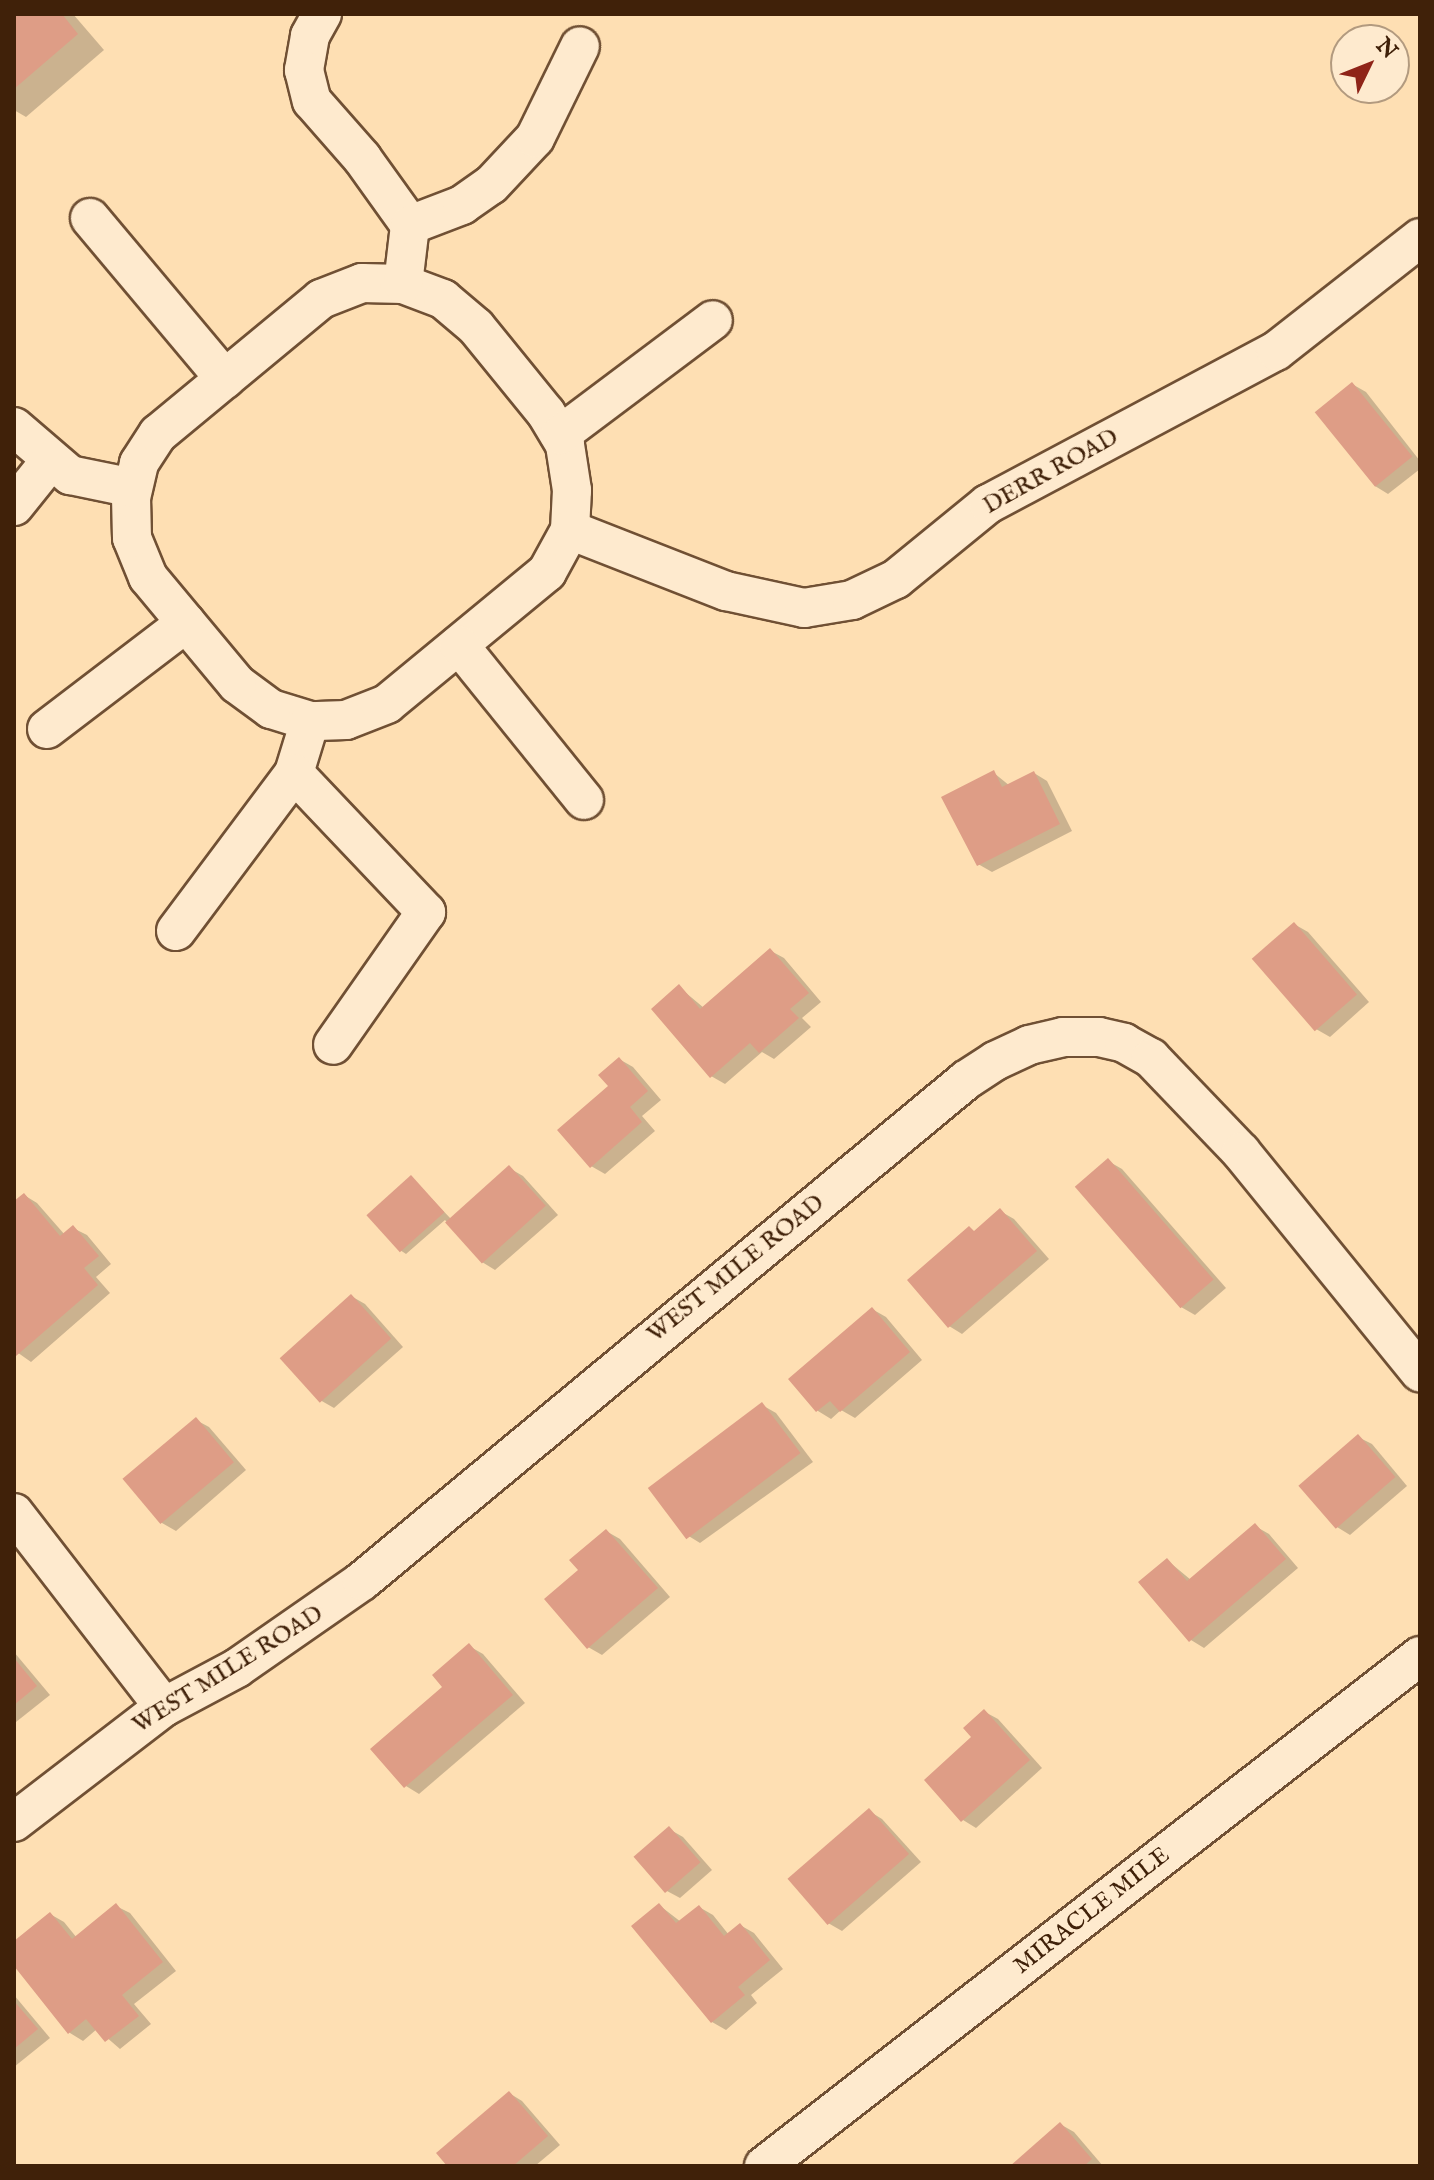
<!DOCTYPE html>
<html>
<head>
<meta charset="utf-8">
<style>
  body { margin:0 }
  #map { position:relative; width:1434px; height:2180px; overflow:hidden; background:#fedfb3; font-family:"IM FELL English",serif }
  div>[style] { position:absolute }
  .shadow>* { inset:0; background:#0003 }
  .building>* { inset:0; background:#de9d86; transform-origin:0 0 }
  .roads { filter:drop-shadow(2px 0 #705034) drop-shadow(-2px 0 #705034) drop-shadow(0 2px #705034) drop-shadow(0 -2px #705034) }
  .street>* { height:38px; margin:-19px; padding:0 19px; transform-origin:19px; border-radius:19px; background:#feeace }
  span { translate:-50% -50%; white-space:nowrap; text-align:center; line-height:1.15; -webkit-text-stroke:6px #feeace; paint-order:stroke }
  .street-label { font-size:24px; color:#402109 }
  .frame { position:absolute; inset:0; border:16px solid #402109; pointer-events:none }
  .north { position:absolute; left:1330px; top:24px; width:80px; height:80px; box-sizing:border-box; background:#feeace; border:2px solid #b29a7f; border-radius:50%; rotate:47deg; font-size:22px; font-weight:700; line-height:32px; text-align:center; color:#402109 }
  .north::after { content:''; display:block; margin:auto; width:28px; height:36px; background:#8f2418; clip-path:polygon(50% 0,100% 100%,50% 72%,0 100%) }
</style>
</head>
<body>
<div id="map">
  <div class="shadow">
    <i style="clip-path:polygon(14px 14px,73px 14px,104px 50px,26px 117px,14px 110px)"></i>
    <i style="clip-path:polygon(1352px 384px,1366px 392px,1420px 461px,1420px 469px,1388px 494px,1375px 486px,1317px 413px)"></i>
    <i style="clip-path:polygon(994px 773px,1010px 786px,1034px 773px,1047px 781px,1072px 831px,992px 872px,978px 864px)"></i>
    <i style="clip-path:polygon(1294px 924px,1308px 932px,1369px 1002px,1330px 1037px,1316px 1029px,1255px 959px)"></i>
    <i style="clip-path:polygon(771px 951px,784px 958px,821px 1002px,802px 1018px,811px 1027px,774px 1059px,762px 1052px,725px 1084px,711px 1076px,679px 987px,704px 1008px)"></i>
    <i style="clip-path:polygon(619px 1059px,633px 1067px,661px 1100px,642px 1116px,655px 1131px,605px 1174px,591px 1166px)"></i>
    <i style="clip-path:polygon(1108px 1161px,1122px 1169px,1226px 1288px,1195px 1315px,1181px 1307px)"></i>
    <i style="clip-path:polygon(509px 1168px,523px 1176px,558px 1215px,495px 1270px,482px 1262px,445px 1220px,406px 1254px,400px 1250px,412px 1178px,451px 1219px)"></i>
    <i style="clip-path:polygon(24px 1195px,37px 1203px,65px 1235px,73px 1228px,87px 1235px,111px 1264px,96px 1277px,110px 1293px,31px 1362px,14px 1350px,14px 1295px,19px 1291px,14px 1286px,14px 1204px)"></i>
    <i style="clip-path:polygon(1000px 1211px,1014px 1219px,1049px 1259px,962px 1334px,949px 1326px,975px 1232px)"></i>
    <i style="clip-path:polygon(351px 1296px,365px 1304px,403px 1347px,334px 1408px,320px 1400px)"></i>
    <i style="clip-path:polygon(872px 1309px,886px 1317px,922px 1360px,855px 1418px,841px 1410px,831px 1419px,818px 1411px,791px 1379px)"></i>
    <i style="clip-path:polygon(762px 1405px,776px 1413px,813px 1462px,700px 1543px,687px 1535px)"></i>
    <i style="clip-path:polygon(196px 1420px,209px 1427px,246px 1470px,176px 1531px,162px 1523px,126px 1480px)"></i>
    <i style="clip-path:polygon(1358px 1437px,1372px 1444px,1407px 1486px,1350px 1535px,1337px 1527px)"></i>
    <i style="clip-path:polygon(1255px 1526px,1269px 1534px,1298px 1568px,1204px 1648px,1191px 1640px,1167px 1560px,1191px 1580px)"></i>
    <i style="clip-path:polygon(606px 1531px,620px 1539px,670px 1597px,602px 1655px,588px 1647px,581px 1571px)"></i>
    <i style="clip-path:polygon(469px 1646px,483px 1654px,525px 1703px,419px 1794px,406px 1786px,445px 1687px)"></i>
    <i style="clip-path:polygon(14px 1652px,50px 1695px,16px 1722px,14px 1721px)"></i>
    <i style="clip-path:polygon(985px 1712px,998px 1719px,1042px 1768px,976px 1828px,963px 1820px,974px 1738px)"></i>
    <i style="clip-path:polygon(869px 1811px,882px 1819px,921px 1862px,842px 1931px,828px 1923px)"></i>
    <i style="clip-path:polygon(669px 1829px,683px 1837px,712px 1870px,680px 1898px,667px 1891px)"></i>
    <i style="clip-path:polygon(659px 1905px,681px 1922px,699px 1907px,713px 1915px,729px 1935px,740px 1925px,754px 1933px,783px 1969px,751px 1995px,757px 2003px,726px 2030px,712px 2022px)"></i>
    <i style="clip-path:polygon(116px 1906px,130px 1913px,176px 1971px,134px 2004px,151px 2024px,120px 2049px,97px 2029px,83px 2041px,70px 2033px,14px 1963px,14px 1943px,50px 1914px,64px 1922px,77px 1938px)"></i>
    <i style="clip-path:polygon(14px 1995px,50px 2038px,14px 2067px)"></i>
    <i style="clip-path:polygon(509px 2093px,522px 2101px,560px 2145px,535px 2166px,450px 2166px)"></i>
    <i style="clip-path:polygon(1060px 2124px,1074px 2132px,1103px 2166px,1013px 2166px)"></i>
  </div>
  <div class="building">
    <i style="clip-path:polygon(14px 14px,62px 14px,78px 34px,14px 89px)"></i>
    <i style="left:1352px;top:382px;width:96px;height:48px;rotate:51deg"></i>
    <i style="clip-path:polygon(994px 770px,1002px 787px,1034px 771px,1060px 824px,977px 866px,941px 797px)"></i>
    <i style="left:1294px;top:922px;width:96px;height:56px;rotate:49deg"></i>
    <i style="clip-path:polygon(770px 948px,809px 993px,790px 1009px,799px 1018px,759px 1053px,750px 1043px,710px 1078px,651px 1009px,679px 984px,700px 1009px)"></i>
    <i style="clip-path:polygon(619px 1057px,648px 1091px,630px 1107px,642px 1122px,590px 1168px,557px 1130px,608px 1086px,598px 1075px)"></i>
    <i style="left:1108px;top:1158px;width:161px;height:44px;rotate:49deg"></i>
    <i style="left:509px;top:1165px;width:55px;height:86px;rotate:48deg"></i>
    <i style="left:411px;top:1175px;width:50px;height:60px;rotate:48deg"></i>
    <i style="clip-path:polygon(24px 1193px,60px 1236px,73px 1225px,99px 1256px,84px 1268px,98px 1285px,16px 1356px,14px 1201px)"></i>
    <i style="clip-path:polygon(1000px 1208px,1037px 1251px,948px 1328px,907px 1280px,969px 1226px,974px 1231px)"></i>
    <i style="left:351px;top:1294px;width:60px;height:96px;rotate:48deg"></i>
    <i style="clip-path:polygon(872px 1307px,910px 1352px,840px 1412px,830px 1401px,816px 1412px,788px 1379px)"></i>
    <i style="left:762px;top:1402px;width:64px;height:143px;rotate:53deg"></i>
    <i style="left:196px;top:1417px;width:59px;height:96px;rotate:50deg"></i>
    <i style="left:1358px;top:1434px;width:57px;height:79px;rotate:49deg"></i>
    <i style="clip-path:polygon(1255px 1523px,1286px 1559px,1189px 1642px,1138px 1582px,1167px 1558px,1187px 1581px)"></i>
    <i style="clip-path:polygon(606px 1529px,658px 1588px,587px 1649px,544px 1599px,578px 1570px,569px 1560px)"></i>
    <i style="clip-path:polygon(469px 1643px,513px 1695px,404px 1788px,370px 1749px,442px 1687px,432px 1675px)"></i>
    <i style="clip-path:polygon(14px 1658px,37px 1686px,14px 1705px)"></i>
    <i style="clip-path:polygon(984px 1709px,1030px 1760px,961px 1822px,924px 1780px,971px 1737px,963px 1728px)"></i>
    <i style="left:869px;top:1808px;width:61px;height:108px;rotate:49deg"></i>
    <i style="left:669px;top:1826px;width:48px;height:47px;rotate:49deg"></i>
    <i style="clip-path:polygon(116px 1903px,163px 1962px,122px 1995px,139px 2016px,105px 2042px,86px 2019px,68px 2034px,14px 1966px,14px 1941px,50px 1912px,72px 1939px)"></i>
    <i style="clip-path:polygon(659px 1903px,676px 1923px,699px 1905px,724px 1936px,740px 1923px,770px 1960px,738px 1987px,745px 1995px,711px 2023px,631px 1926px)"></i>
    <i style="clip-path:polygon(14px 2001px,38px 2029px,14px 2049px)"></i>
    <i style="clip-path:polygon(509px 2091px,548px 2136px,513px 2166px,447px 2166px,436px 2153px)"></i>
    <i style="clip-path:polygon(1060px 2122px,1092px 2159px,1084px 2166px,1010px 2166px)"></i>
  </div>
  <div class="roads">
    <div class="street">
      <i style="left:322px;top:14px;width:25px;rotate:119deg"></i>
      <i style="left:310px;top:36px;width:35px;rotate:100deg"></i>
      <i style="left:304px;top:70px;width:32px;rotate:76deg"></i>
      <i style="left:312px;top:101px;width:76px;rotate:48.7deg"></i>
      <i style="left:362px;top:158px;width:82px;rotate:54.4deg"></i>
      <i style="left:90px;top:218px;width:210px;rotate:50deg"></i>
      <i style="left:362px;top:283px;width:41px;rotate:1.4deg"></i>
      <i style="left:403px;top:284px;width:43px;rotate:20.6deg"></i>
      <i style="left:443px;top:299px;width:43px;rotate:40.3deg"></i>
      <i style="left:476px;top:327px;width:111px;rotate:50.9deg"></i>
      <i style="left:546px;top:413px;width:37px;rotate:59deg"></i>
      <i style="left:565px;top:445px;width:46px;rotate:81.2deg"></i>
      <i style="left:572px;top:490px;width:40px;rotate:92.9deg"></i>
      <i style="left:570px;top:530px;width:48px;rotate:118.7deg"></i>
      <i style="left:547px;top:572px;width:207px;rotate:140.5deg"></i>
      <i style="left:387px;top:704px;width:44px;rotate:158.7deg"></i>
      <i style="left:346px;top:720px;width:36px;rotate:178deg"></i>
      <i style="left:310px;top:721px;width:41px;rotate:-162.9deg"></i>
      <i style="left:271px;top:709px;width:42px;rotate:-143.7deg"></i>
      <i style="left:237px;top:684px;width:139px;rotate:-129.8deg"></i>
      <i style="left:148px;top:577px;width:42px;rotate:-112.3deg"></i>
      <i style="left:132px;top:538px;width:40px;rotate:-91.4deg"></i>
      <i style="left:131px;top:498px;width:36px;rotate:-77deg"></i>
      <i style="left:139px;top:463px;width:35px;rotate:-57deg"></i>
      <i style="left:158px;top:434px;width:212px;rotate:-39.6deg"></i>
      <i style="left:321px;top:299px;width:44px;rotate:-21.3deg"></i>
      <i style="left:403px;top:284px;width:59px;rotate:-83.2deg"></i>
      <i style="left:410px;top:225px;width:56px;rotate:-21deg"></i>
      <i style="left:462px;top:205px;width:35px;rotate:-35deg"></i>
      <i style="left:491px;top:185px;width:64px;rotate:-46.9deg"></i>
      <i style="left:535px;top:138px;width:102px;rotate:-63.9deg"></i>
      <i style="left:14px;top:427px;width:74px;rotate:40.6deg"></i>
      <i style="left:70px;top:475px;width:64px;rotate:11.7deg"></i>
      <i style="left:560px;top:435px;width:191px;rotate:-36.9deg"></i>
      <i style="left:14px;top:506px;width:59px;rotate:-51.2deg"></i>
      <i style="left:570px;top:530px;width:168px;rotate:21.4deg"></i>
      <i style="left:726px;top:591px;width:80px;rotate:12.3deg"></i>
      <i style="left:804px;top:608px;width:49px;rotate:-9.5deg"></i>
      <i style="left:852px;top:600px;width:49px;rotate:-25.5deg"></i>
      <i style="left:896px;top:579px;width:119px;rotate:-39.2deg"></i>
      <i style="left:988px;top:504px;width:326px;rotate:-28deg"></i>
      <i style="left:1276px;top:351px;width:183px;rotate:-38.1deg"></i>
      <i style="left:459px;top:645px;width:199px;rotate:51.1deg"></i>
      <i style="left:310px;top:721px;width:54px;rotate:107.1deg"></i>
      <i style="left:294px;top:773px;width:192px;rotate:46.5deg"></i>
      <i style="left:426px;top:912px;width:162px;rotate:125deg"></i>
      <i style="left:47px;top:729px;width:175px;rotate:-37.3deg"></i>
      <i style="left:176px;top:931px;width:197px;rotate:-53.2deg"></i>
      <i style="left:14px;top:1513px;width:245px;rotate:52.3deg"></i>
      <i style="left:14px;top:1822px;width:189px;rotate:-37.5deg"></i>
      <i style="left:164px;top:1707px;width:83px;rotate:-28.1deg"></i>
      <i style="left:237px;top:1668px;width:152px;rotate:-34.8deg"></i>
      <i style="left:362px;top:1581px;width:785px;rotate:-39.67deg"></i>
      <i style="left:966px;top:1080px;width:35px;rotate:-33deg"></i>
      <i style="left:995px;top:1061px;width:38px;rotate:-25deg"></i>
      <i style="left:1029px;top:1045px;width:35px;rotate:-13deg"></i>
      <i style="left:1063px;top:1037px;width:36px"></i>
      <i style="left:1099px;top:1037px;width:26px;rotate:13deg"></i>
      <i style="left:1124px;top:1043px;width:31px;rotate:29deg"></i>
      <i style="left:1151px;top:1058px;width:130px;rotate:46.2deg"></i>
      <i style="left:1241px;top:1152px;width:284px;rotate:50.9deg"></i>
      <i style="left:764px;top:2166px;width:831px;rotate:-37.86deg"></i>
    </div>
  </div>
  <div class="street-label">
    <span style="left:1051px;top:472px;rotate:-29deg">DERR ROAD</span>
    <span style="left:736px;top:1269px;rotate:-39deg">WEST MILE ROAD</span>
    <span style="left:228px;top:1670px;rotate:-32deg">WEST MILE ROAD</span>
    <span style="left:1092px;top:1911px;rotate:-38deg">MIRACLE MILE</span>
  </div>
  <div class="frame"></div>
  <div class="north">N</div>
</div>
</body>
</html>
